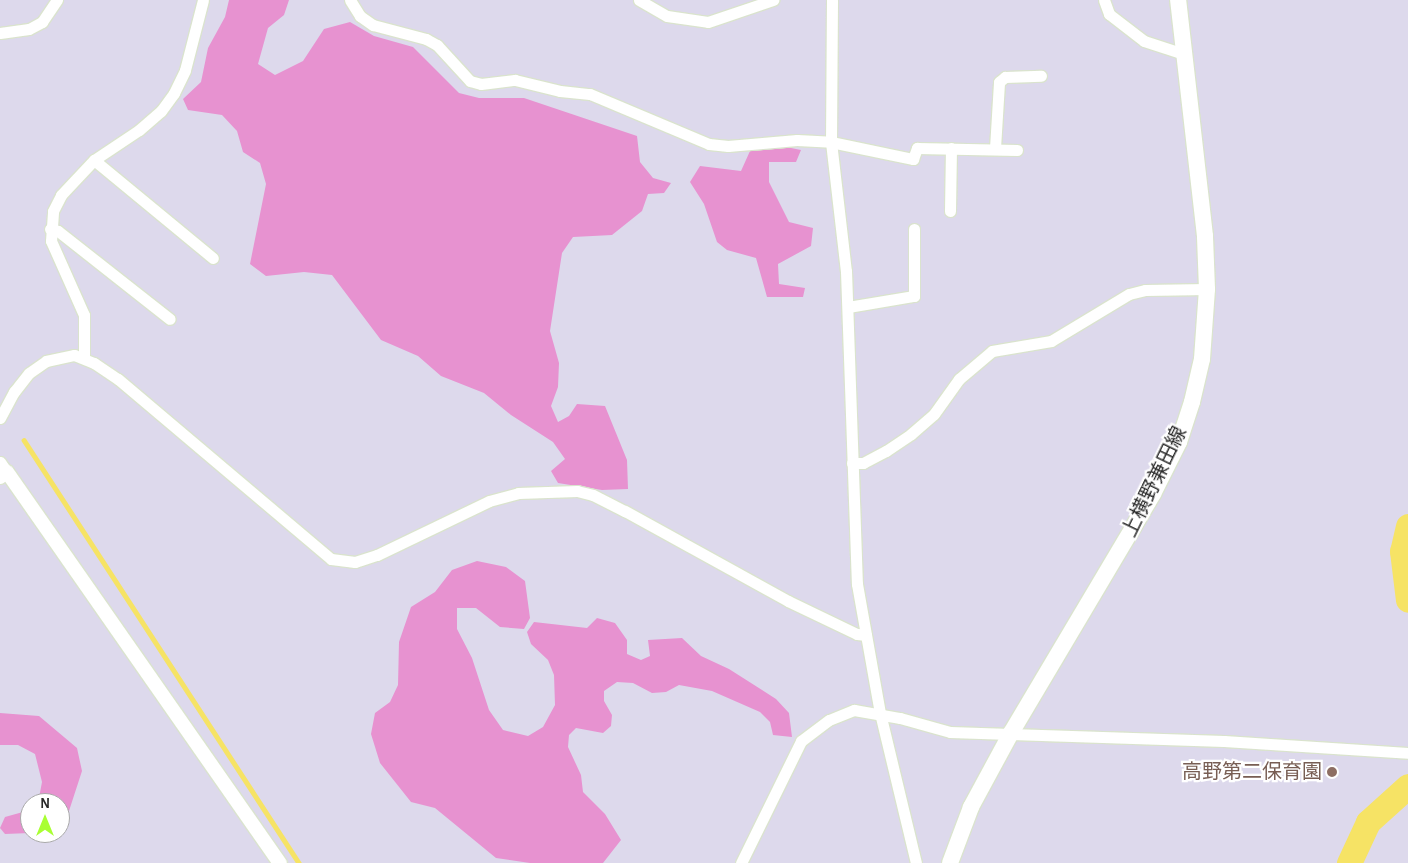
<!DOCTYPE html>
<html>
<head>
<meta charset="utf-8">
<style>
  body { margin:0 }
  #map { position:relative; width:1408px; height:863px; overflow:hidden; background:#ddd9ec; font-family:"Alegreya Sans","Noto Sans JP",sans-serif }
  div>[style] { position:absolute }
  .green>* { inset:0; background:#e792d0 }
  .stream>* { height:4.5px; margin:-2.25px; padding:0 2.25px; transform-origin:2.25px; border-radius:2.25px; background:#f6e365 }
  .river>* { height:25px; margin:-12.5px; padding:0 12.5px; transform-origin:12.5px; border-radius:12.5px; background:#f6e365 }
  .roads { filter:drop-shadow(1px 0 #dae3ce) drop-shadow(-1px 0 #dae3ce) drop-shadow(0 1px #dae3ce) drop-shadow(0 -1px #dae3ce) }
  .minor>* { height:11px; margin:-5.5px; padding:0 5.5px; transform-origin:5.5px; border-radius:5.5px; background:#fff }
  .tertiary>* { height:14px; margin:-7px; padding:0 7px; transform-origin:7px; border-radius:7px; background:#fff }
  .secondary>* { height:16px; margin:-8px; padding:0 8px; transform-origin:8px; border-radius:8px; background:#fff }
  .dots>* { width:14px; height:14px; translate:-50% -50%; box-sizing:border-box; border:2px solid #fff; border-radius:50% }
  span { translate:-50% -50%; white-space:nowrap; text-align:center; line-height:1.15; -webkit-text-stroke:4.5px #fff; paint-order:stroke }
  .street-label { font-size:20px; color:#292929 }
  .education-label { font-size:20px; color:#785e54 }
  .right { translate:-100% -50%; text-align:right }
  .north { position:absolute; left:20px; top:793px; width:50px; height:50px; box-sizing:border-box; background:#fff; border:1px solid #a9a9a9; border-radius:50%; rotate:0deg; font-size:14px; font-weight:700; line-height:20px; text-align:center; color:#292929 }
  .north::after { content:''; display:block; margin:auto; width:18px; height:22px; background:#a9ff33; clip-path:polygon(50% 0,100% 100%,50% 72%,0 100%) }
</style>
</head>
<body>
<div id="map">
  <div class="green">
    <i style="clip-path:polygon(229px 0,289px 0,284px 15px,268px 28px,258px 64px,275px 75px,303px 61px,324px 29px,350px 22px,374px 36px,413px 47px,459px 93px,479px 98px,524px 98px,637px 136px,640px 162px,653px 178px,671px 183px,664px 193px,648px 194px,642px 211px,612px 235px,573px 237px,562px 253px,550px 331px,559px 363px,558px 387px,551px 406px,558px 422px,569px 416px,577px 404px,605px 406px,627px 460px,628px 489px,602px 490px,558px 483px,551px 471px,565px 459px,553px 442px,511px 415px,484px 393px,441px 376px,418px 356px,381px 340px,332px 275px,304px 272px,266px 276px,250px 264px,266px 184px,260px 163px,243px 152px,237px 131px,222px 115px,188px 110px,183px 99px,201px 82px,208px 48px,225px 17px)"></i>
    <i style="clip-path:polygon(781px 146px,801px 150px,796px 162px,769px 162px,769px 182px,789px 222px,813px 228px,811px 246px,778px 264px,779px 284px,805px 288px,803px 297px,767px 297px,756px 258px,727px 250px,717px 242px,704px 204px,690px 182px,700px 166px,741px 171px,750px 151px)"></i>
    <i style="clip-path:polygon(477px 561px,506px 567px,525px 581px,530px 618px,524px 629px,500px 627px,476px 608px,457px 608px,457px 629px,472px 658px,489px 710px,503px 730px,528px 736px,543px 727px,555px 705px,554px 675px,548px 660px,531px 644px,527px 632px,534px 622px,587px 628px,597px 618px,615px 623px,627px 640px,627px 654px,641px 660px,650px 656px,648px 640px,682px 638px,701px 656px,729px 669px,776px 699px,789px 713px,792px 737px,773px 735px,770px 722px,760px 712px,712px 691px,679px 685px,666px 692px,652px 693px,633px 683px,617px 682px,604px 691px,604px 701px,612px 715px,611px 726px,603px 733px,576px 728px,569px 735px,568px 747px,581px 775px,583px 792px,605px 814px,621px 840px,603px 863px,530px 863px,496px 858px,435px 808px,411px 802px,380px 763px,371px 734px,375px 713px,390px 702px,398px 685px,399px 642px,411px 607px,435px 592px,452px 570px)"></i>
    <i style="clip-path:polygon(0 713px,39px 716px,77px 748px,82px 771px,68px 814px,60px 822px,60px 803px,38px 803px,42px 782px,35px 754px,18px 745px,0 745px)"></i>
    <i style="clip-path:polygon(30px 810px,30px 833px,5px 834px,0 828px,5px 817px)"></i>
  </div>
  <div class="stream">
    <i style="left:24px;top:440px;width:505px;rotate:56.97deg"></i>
  </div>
  <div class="river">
    <i style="left:1408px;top:526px;width:26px;rotate:103deg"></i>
    <i style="left:1402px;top:551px;width:49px;rotate:83deg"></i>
    <i style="left:1349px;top:863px;width:45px;rotate:-65.1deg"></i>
    <i style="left:1368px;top:822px;width:54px;rotate:-42deg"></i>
  </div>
  <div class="roads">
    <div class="minor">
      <i style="left:350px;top:0;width:19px;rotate:58deg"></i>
      <i style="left:360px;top:16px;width:16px;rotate:35deg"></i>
      <i style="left:373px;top:25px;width:55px;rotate:14.8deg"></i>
      <i style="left:426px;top:39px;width:13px;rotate:29deg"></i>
      <i style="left:437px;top:45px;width:49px;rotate:47.5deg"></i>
      <i style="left:470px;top:81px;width:11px;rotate:15deg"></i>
      <i style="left:481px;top:84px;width:34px;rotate:-7deg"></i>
      <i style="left:515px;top:80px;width:46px;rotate:13.7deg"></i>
      <i style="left:560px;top:91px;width:30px;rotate:6deg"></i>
      <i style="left:590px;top:94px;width:129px;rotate:22.8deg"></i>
      <i style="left:709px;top:144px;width:19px;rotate:6deg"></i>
      <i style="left:728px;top:146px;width:69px;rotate:-5deg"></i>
      <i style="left:797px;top:140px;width:34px;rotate:3deg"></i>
      <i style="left:831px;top:142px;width:84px;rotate:11.7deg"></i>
      <i style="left:913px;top:159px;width:12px;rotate:-70deg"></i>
      <i style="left:917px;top:148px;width:100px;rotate:1.1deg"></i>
      <i style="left:639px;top:0;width:32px;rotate:30deg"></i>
      <i style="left:667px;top:16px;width:41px;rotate:8.3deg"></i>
      <i style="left:708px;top:22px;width:69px;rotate:-18.7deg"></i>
      <i style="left:832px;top:0;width:142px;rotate:90.4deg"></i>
      <i style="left:831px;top:142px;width:130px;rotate:83.4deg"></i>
      <i style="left:846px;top:271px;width:313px;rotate:88deg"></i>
      <i style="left:857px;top:584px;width:131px;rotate:79.9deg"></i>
      <i style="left:880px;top:713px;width:154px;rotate:76.5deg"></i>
      <i style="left:1104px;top:0;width:15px;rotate:70deg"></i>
      <i style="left:1109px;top:14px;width:44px;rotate:37.6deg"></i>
      <i style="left:1144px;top:41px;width:42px;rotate:18deg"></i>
      <i style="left:0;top:33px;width:29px;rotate:-8deg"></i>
      <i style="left:29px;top:29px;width:15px;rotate:-28deg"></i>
      <i style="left:42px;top:22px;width:27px;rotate:-56deg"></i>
      <i style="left:995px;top:148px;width:66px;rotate:-86.5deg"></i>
      <i style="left:999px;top:82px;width:8px;rotate:-40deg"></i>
      <i style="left:1005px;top:77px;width:36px;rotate:-2deg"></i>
      <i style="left:94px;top:160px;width:154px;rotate:39.5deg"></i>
      <i style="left:950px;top:211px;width:63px;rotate:-89.1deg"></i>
      <i style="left:50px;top:229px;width:8px;rotate:14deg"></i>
      <i style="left:58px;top:231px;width:142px;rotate:38.2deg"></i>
      <i style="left:848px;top:307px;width:67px;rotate:-9.5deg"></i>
      <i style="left:914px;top:296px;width:67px;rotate:-90deg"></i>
      <i style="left:84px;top:358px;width:43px;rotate:-90deg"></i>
      <i style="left:84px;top:315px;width:81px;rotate:-114deg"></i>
      <i style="left:51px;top:241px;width:30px;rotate:-86deg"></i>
      <i style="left:53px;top:211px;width:18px;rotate:-63deg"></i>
      <i style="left:61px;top:195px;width:48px;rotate:-46.7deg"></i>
      <i style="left:94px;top:160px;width:54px;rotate:-33.7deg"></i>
      <i style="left:139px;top:130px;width:29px;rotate:-41deg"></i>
      <i style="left:161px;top:111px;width:22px;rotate:-54deg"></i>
      <i style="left:174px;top:93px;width:25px;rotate:-64deg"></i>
      <i style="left:185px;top:70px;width:72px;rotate:-75.6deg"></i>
      <i style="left:0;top:418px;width:30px;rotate:-62deg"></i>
      <i style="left:14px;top:392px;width:24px;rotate:-52deg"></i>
      <i style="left:29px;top:373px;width:21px;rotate:-35deg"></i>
      <i style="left:46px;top:361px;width:29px;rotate:-12deg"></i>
      <i style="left:74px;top:355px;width:22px;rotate:22deg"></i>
      <i style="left:94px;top:363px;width:29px;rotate:34deg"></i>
      <i style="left:118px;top:379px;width:279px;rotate:40.2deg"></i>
      <i style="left:331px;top:559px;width:24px;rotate:7deg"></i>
      <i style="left:355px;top:562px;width:23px;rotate:-18deg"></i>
      <i style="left:377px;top:555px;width:124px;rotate:-25.7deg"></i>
      <i style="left:489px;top:501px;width:30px;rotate:-15deg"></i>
      <i style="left:518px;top:493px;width:59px;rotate:-1.9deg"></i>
      <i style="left:577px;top:491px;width:16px;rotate:14deg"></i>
      <i style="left:593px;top:495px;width:36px;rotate:27deg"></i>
      <i style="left:625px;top:511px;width:186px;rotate:28.9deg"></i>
      <i style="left:788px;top:601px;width:76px;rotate:25.6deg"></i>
      <i style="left:857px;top:634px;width:9px;rotate:6deg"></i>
      <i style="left:0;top:462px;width:12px;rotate:55deg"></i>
      <i style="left:7px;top:472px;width:9px;rotate:139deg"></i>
      <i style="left:852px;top:463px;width:11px"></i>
      <i style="left:863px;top:463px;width:26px;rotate:-28deg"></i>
      <i style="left:886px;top:451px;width:30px;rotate:-34deg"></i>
      <i style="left:911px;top:434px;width:30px;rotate:-41deg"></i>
      <i style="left:934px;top:414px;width:43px;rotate:-54.5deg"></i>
      <i style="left:959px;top:379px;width:43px;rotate:-40.3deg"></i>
      <i style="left:992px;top:351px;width:60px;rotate:-9.6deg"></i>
      <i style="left:1051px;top:341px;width:91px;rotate:-31.1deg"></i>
      <i style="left:1129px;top:294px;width:16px;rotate:-14deg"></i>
      <i style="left:1145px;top:290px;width:62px;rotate:-0.9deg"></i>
      <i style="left:741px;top:863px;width:136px;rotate:-63.8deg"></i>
      <i style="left:801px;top:741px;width:35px;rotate:-37deg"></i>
      <i style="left:829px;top:720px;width:27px;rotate:-22deg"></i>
      <i style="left:854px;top:710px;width:47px;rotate:9.9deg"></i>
      <i style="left:900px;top:718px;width:52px;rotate:15.6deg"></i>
      <i style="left:950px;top:732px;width:274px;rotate:1.9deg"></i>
      <i style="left:1224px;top:741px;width:184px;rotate:3.7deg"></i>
    </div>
    <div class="tertiary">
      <i style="left:7px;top:472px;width:477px;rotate:55.1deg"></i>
    </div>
    <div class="secondary">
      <i style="left:950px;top:863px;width:60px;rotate:-69.4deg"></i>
      <i style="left:971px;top:807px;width:84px;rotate:-61.6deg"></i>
      <i style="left:1011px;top:733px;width:278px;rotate:-59.3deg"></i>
      <i style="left:1153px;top:494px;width:58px;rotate:-63.4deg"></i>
      <i style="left:1179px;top:442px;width:42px;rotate:-72deg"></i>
      <i style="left:1192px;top:402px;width:44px;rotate:-76.9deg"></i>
      <i style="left:1202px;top:359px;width:70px;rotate:-85.9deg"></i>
      <i style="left:1207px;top:289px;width:53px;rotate:-92.2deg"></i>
      <i style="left:1205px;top:236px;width:238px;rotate:-96.5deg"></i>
    </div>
  </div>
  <div class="dots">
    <i style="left:1332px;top:772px;background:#8d6e63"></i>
  </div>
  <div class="street-label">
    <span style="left:1155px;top:482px;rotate:-64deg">上横野兼田線</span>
  </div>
  <div class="education-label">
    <span class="right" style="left:1322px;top:772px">高野第二保育園</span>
  </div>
  <div class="north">N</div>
</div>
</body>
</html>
